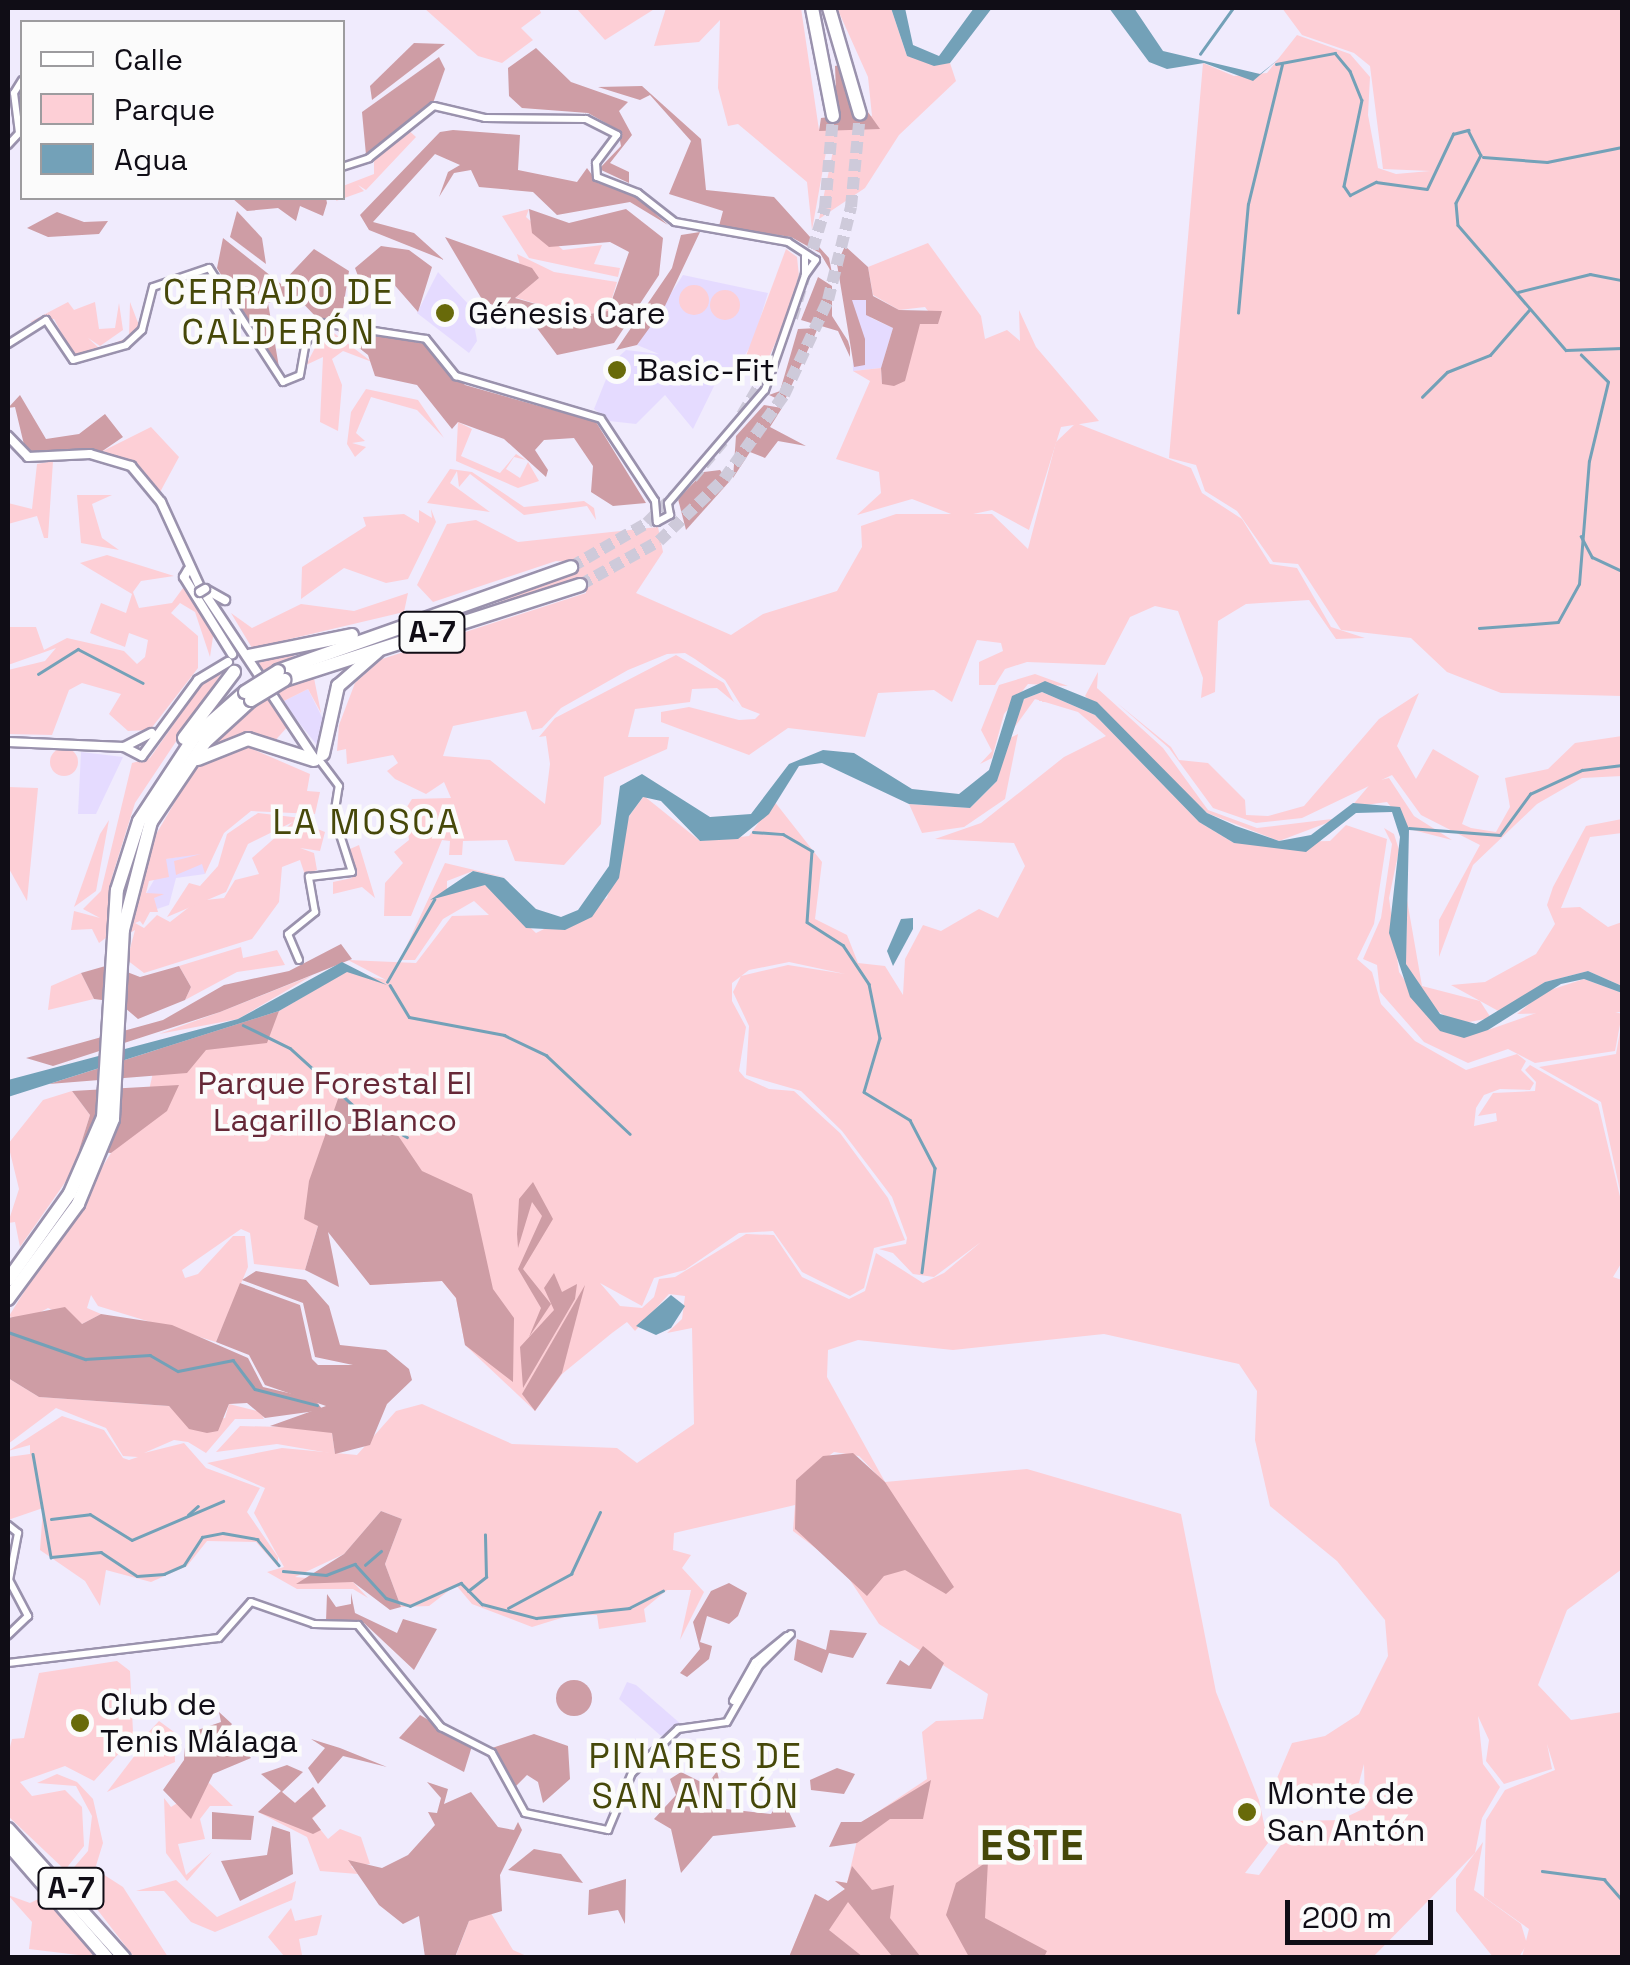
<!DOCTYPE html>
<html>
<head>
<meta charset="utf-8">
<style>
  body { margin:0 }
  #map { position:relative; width:1630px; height:1965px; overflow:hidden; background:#f0ebfd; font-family:"Space Grotesk",sans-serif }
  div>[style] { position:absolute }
  .built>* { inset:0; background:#e5dbff }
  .green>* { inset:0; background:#fdcfd6 }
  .round { border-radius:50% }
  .forest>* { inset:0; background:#ce9da5 }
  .water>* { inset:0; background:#73a1b8 }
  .stream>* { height:2.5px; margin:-1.25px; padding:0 1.25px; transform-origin:1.25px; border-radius:1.25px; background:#73a1b8 }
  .motorway-tunnel>* { height:12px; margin-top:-6px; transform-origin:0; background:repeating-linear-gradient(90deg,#cecada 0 12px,transparent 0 18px) }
  .roads { filter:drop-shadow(2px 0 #9a92ad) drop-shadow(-2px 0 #9a92ad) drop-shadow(0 2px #9a92ad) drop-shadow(0 -2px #9a92ad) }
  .tertiary>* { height:6px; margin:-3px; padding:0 3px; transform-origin:3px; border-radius:3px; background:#fff }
  .secondary>* { height:8px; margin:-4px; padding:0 4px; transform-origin:4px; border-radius:4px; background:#fff }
  .motorway>* { height:12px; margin:-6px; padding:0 6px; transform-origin:6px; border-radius:6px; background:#fff }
  .bridges { filter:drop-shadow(2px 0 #9a92ad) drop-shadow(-2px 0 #9a92ad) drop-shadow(0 2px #9a92ad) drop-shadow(0 -2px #9a92ad) }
  .secondary-bridge>* { height:8px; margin:-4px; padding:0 4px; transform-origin:4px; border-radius:4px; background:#fff }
  .motorway-bridge>* { height:12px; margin:-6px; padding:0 6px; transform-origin:6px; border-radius:6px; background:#fff }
  .dots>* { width:28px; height:28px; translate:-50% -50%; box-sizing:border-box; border:5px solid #fbfbfb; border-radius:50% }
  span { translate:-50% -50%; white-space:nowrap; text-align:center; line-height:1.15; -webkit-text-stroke:9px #fbfbfb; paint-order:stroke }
  .shield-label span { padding:2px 8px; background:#fbfbfb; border:2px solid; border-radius:8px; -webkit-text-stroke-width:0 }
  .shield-label { font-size:30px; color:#100d16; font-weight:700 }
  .poi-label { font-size:32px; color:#100d16 }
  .left { translate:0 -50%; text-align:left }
  .park-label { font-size:32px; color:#662837 }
  .neighbourhood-label { font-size:35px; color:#464809; letter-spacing:2.5px }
  .district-label { font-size:42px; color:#464809; font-weight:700; letter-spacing:2.5px }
  .frame { position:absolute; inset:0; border:10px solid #100d16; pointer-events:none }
  .legend { position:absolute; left:20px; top:20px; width:325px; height:180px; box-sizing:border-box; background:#fbfbfb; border:2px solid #9d9c9f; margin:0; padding:12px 18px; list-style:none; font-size:30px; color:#100d16 }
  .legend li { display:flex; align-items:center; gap:20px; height:50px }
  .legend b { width:50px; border:2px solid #9d9c9f }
  .scale { position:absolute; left:1285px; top:1900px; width:148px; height:45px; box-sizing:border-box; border:5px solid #100d16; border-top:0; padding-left:12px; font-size:30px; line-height:35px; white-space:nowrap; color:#100d16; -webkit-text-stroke:8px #fbfbfb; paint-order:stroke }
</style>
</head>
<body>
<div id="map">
  <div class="built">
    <i style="clip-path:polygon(438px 272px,471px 307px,477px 341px,469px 353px,417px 313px)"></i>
    <i style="clip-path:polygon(683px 275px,768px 293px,753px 342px,735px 371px,717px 380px,693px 429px,665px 395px,636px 424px,609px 421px,594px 409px,613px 362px,626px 350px,659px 354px,637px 345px)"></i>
    <i style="clip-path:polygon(852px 299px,866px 300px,871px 318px,893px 328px,881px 368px,853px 371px)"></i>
    <i style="clip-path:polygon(308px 689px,325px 723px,317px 745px,282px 702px)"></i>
    <i style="clip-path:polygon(81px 752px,123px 757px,96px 814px,78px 814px)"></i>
    <i style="clip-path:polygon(201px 853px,205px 874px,176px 878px,169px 905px,154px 910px,146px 894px,166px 859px)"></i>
    <i style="clip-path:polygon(627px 1682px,636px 1685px,682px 1725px,661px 1736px,619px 1699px)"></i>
  </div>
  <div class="green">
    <i style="clip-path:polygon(424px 8px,539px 8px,541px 13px,521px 28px,533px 40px,502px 63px,478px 56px)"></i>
    <i style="clip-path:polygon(576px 8px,656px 8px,605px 40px)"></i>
    <i style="clip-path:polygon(666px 8px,801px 8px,819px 130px,872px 116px,868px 77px,837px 8px,891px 8px,907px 56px,950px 63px,956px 81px,899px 135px,865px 188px,819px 219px,833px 151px,826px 152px,812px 230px,807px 182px,738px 124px,728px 126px,718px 88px,720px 20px,699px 42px,654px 46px)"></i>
    <i style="clip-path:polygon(1282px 8px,1622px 8px,1622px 696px,1501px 693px,1447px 672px,1411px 638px,1341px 630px,1298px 564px,1273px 562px,1237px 511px,1205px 491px,1196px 465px,1169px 458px,1203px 63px,1234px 76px,1267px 73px,1297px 35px,1350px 54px,1370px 77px,1368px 115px,1378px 168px,1396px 174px,1430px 171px,1383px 169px,1370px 66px,1354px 53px,1302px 35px)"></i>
    <i style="clip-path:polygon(406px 128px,416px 137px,366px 190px,358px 185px,364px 191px,336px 201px,343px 186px,374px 174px,374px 159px)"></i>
    <i style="clip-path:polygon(529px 209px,526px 217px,563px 250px,602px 245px,594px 264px,620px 268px,618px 277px,529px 258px,502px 216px)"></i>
    <i style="clip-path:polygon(928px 243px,981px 316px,985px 339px,1007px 330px,1020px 341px,1019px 310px,1036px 347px,1099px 421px,1061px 427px,1029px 530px,992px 510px,959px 517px,912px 499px,857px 515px,881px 493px,879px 472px,836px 459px,870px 381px,853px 371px,881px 368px,882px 384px,920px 324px,938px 324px,925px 307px,899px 310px,873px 295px,868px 267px)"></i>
    <i style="clip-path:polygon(786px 249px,797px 257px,800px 286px,757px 385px,743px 364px)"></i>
    <i style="clip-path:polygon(517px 254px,554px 272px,617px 282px,608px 311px,577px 316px,514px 297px,539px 278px,522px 272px)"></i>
    <i class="round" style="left:679px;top:285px;width:30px;height:30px"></i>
    <i class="round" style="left:710px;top:290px;width:30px;height:30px"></i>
    <i style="clip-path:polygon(68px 302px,74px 310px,95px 302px,99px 329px,115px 328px,119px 303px,123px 330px,100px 346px,88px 338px,100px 349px,129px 337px,130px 302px,140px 328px,128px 341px,85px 357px,74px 357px,54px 319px,30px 322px)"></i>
    <i style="clip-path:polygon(326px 327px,372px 362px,343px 351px,332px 359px,342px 385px,338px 431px,320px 422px,323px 357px,306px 365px)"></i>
    <i style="clip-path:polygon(366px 389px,418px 400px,444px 438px,417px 410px,371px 397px,356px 433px,365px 441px,352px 443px,366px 447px,355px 457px,347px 444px,351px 412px)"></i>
    <i style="clip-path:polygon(458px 422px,472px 429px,461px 456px,500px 473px,516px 454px,526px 460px,514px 457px,506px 469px,520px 478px,528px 462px,539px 481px,518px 488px,456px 461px)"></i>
    <i style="clip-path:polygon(1076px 423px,1191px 468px,1202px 493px,1242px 519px,1270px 564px,1297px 568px,1331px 627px,1365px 638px,1336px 639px,1309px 600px,1246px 604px,1218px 621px,1215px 692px,1201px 698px,1203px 678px,1178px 611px,1155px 606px,1130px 617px,1105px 665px,1027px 662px,1005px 669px,995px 685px,979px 685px,979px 662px,1003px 651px,1001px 643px,977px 640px,952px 702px,934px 690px,878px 693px,865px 737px,788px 728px,749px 755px,661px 722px,661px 712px,689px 707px,739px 720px,755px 719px,760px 714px,742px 707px,725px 680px,695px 659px,685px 653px,667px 654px,628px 670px,561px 708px,542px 728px,532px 730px,526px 711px,453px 726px,443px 756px,490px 760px,545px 804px,550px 764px,546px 736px,539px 737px,555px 718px,676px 655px,724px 683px,734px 702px,752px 717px,717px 688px,692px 689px,690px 702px,635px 709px,628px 737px,669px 737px,667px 749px,604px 777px,601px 824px,564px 865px,515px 861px,507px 840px,463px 841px,462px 855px,449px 855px,450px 841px,442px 840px,411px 916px,384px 916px,385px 883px,403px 863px,394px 852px,409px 840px,405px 810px,412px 799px,451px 798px,444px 782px,426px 794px,395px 779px,387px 771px,398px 763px,393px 755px,347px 764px,346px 749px,337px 751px,339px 725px,355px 683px,382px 659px,586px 593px,585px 583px,465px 616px,569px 573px,570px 562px,556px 561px,433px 602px,417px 585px,447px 524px,476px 520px,518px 542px,658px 527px,663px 552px,636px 593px,731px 635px,763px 614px,837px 591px,862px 547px,861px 526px,896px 514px,992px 514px,1028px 549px,1056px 442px)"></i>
    <i style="clip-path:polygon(151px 427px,179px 457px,159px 494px,135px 465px,101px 452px)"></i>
    <i style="clip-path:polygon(53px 461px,48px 538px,44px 538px,37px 516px,8px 524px,8px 503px,32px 509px,37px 464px)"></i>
    <i style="clip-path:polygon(450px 469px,472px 472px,524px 507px,584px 501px,594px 508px,596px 520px,587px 506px,524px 515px,470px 474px,459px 487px,457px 471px,450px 483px,490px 512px,427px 503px)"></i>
    <i style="clip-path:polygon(77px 495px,112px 495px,92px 504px,102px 538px,119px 550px,81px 543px)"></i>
    <i style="clip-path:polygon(431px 509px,436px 522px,408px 579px,386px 583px,344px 568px,301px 599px,302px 567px,366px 526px,363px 517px,404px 514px,419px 523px,419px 510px,432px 518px)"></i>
    <i style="clip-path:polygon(107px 555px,174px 576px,141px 581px,133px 592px,139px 608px,172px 603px,186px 584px,214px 630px,210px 657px,195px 612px,180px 603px,171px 613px,198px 636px,198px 668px,150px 730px,128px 731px,109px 714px,121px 694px,82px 683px,69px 690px,52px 735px,8px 734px,8px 670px,45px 661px,56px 648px,8px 665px,8px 627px,36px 627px,44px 650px,67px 638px,124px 651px,137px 664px,145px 657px,148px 640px,129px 633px,125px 647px,90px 633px,101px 603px,126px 613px,132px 594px,80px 563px)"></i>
    <i style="clip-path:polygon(408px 593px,404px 612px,252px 648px,231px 613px,252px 628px,301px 604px,354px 611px)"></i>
    <i style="clip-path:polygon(302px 651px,275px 667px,313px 673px,321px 713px,308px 689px,282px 702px,258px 663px)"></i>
    <i style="clip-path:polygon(223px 671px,135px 803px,112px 877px,107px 937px,99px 943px,92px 929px,71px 930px,74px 911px,100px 918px,83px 909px,101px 891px,132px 763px,150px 758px,204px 681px)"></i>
    <i style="clip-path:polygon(1098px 672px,1097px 688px,1163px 748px,1208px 810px,1257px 828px,1340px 818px,1279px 841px,1207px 813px,1085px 696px)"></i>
    <i style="clip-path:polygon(1035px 674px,1068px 686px,1028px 684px,1004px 714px,992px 758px,980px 764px,992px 751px,981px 730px,999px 685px)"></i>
    <i style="clip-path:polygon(evenodd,1042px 692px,1095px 715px,1199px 822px,1234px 843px,1330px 841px,1346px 825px,1387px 839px,1374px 924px,1357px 959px,1372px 972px,1381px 1004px,1415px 1041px,1466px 1070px,1517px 1054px,1526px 1061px,1521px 1070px,1534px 1083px,1530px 1090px,1500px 1089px,1484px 1095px,1476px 1108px,1474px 1126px,1497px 1121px,1496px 1113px,1478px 1116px,1493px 1093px,1535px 1091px,1536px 1082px,1525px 1070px,1530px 1065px,1598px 1104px,1622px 1205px,1622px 1262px,1613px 1277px,1622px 1280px,1622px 1569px,1567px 1610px,1538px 1685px,1571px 1720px,1622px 1712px,1622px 1957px,1522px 1957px,1529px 1929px,1484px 1897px,1486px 1820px,1505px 1790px,1555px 1770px,1547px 1744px,1552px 1769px,1504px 1784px,1486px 1761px,1489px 1740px,1478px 1716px,1483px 1764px,1500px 1787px,1482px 1818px,1475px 1853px,1373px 1957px,789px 1957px,815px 1894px,828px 1901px,845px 1889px,835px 1881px,847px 1883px,861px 1823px,927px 1779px,922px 1732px,936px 1721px,983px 1719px,988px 1694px,879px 1624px,842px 1568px,793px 1531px,795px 1505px,674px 1533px,673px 1550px,691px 1555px,682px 1568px,704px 1592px,680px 1640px,691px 1590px,667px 1590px,644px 1609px,646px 1622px,599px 1629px,597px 1615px,574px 1614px,532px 1627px,472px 1604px,456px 1585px,429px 1606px,401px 1607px,385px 1564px,402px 1519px,381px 1511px,344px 1554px,295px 1577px,353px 1582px,368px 1598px,353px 1589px,297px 1589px,267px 1572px,284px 1567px,254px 1513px,265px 1488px,207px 1463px,282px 1448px,357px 1455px,396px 1411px,422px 1404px,512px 1444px,617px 1448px,637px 1463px,694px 1424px,692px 1328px,667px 1333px,682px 1319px,685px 1296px,669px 1294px,635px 1331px,627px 1322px,612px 1333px,562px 1374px,535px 1411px,465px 1345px,456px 1298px,442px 1281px,370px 1285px,335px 1232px,318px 1226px,305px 1270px,254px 1264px,250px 1233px,241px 1229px,182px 1270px,185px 1278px,198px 1274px,233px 1236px,245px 1236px,248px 1267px,216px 1342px,98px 1306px,91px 1295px,87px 1308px,101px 1314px,82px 1324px,48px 1308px,22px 1322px,9px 1316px,111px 1153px,141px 1127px,159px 1045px,279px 1011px,347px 971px,386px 980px,348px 960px,416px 963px,452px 916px,489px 915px,474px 901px,443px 919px,415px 960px,400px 960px,445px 863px,508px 878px,473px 871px,447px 881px,447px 892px,485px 885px,536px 933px,607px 898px,629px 816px,644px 796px,700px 841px,749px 836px,774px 801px,822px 862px,815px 919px,847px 935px,858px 963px,885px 966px,903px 995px,905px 959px,923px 925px,941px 931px,979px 909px,998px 918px,1025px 866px,1014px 843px,935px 839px,981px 823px,1064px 757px,1106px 736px,1078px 712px,1035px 699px,1009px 735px,1024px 699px,1042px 692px,789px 962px,845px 974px,788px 965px,741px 976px,733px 992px,749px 1026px,746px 1075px,801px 1091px,842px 1131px,892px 1197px,907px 1238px,906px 1244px,879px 1249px,893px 1253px,913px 1274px,934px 1277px,981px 1242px,944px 1273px,923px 1283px,876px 1253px,865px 1291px,849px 1299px,802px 1277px,774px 1235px,746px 1234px,675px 1277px,659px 1279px,654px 1297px,642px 1308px,620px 1306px,600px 1283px,642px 1306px,654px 1278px,685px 1270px,739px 1233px,773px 1231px,802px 1272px,850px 1296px,864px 1288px,874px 1248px,905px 1240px,888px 1198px,840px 1133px,794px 1091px,769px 1089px,745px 1078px,739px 1071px,746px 1027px,732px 1001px,732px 983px,749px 970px,789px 962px,1042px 692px,1104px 1334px,1239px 1364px,1257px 1391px,1255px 1440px,1270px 1506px,1337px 1561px,1385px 1620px,1388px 1656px,1359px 1714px,1325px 1736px,1292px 1743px,1274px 1785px,1276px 1796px,1308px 1788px,1345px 1797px,1357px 1790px,1364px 1764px,1365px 1808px,1340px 1820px,1298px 1821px,1259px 1875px,1245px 1873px,1268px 1843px,1259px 1800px,1216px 1692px,1181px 1514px,1027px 1469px,885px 1482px,827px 1377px,828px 1350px,858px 1340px,953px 1350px,1104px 1334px,1042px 692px,834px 1452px,859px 1456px,884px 1482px,796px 1480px,834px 1452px)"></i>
    <i style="clip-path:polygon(1419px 693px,1397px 746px,1416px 779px,1433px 749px,1479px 776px,1462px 824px,1471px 828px,1496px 832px,1510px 807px,1505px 778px,1548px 769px,1575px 743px,1622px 736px,1622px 776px,1582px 778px,1537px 804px,1473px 865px,1439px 957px,1439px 920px,1480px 845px,1421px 815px,1392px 775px,1302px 818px,1256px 823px,1213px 808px,1169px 748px,1117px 703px,1171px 747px,1179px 760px,1208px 763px,1245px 800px,1246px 815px,1268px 816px,1304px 806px,1379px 719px)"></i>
    <i style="clip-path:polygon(268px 695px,289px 725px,273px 743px,208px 744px)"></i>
    <i style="clip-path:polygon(1018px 734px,1005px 799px,964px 827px,922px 833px,909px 804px,970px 808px,997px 781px,1008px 739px)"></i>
    <i style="clip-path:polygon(243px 745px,310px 774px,307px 791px,320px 792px,315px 814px,251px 811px,224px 833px,205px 874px,202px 864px,176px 875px,174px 861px,201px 854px,166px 859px,169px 877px,149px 881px,146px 893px,164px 894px,154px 898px,158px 912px,150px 912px,143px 925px,140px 921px,135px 923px,144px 928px,157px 915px,170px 922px,197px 901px,224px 898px,235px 880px,259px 874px,252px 858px,295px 820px,325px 832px,320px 851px,300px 848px,314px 853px,317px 870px,305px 875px,300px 860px,282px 867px,279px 902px,252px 939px,144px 973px,127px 960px,135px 930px,128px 934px,148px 848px,196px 766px)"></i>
    <i class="round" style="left:50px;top:748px;width:28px;height:28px"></i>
    <i style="clip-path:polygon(1389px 778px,1414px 816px,1452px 840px,1409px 829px,1387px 802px,1351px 807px,1372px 782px)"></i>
    <i style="clip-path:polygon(8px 787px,38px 788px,27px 901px,8px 867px)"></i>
    <i style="clip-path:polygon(258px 813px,301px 818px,248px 844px,226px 892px,167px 917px,189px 883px,200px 886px,218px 866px,227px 834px)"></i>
    <i style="clip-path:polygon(1622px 819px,1622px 833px,1590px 837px,1561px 908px,1580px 907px,1608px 927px,1622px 922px,1622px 986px,1588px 971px,1545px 982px,1502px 1013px,1451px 985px,1485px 982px,1536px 954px,1555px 924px,1547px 905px,1553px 887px,1586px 826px)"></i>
    <i style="clip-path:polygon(109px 820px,96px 891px,74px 907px,100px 834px)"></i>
    <i style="clip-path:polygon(1384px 828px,1394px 834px,1399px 850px,1389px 898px,1399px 972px,1440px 1031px,1488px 1030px,1542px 1011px,1612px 1011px,1622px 1014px,1615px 1051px,1535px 1063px,1508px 1049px,1468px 1063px,1424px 1042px,1380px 992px,1377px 965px,1363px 959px,1381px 918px,1392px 844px)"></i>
    <i style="clip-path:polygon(359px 845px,375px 898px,362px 887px,333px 894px,333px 882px,352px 878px,350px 849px)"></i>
    <i style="clip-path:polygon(1407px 900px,1422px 986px,1480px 1001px,1491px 1018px,1458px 1024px,1428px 1005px,1406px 964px)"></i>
    <i style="clip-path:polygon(241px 947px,243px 958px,277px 950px,285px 965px,237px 972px,185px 1000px,191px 987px,179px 966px)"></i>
    <i style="clip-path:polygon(81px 973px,94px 999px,48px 1010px,51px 986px)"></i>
    <i style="clip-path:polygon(313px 975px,238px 1019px,159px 1034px,220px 1012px)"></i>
    <i style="clip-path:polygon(1584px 979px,1622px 993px,1622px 1012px,1517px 1014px,1544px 992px)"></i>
    <i style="clip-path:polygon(1622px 1021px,1622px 1200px,1601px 1102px,1539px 1067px,1616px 1054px)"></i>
    <i style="clip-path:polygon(72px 1091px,90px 1115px,79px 1150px,87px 1151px,20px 1247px,15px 1222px,8px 1223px,19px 1189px,8px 1144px,43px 1100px)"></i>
    <i style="clip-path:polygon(8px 1378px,39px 1397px,169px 1406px,186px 1421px,225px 1418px,229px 1404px,261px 1412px,264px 1419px,235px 1419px,206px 1453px,188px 1442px,174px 1440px,144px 1453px,184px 1443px,206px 1468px,260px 1488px,247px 1512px,278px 1557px,278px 1567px,256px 1542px,207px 1541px,187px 1566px,151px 1582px,106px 1570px,100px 1606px,85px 1581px,40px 1550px,43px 1508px,8px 1520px,8px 1457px,30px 1454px,30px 1445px,8px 1451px,62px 1416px,104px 1430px,123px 1458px,129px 1460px,138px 1457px,123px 1456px,106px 1428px,56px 1408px,8px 1444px)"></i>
    <i style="clip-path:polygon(240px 1426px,316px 1428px,332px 1433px,335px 1454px,277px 1444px,216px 1452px)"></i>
    <i style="clip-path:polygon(117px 1661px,130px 1671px,133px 1732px,142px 1739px,159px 1721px,174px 1732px,175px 1762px,107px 1792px,142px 1746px,132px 1739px,94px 1781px,65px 1766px,20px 1782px,32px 1796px,65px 1790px,82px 1807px,84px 1846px,65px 1870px,8px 1816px,8px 1755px,12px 1739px,24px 1738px,39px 1673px)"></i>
    <i style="clip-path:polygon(57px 1774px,77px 1782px,93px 1799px,103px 1843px,95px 1869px,123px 1887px,168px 1957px,134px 1957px,69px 1873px,88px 1851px,92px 1816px,76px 1786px,37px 1783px)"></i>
    <i style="clip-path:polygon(209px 1783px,233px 1806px,210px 1806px,200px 1819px,205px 1839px,178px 1844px,186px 1875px,212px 1852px,187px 1881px,166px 1853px,164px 1798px,171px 1807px)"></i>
    <i style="clip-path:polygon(313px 1787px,326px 1806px,312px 1819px,328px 1839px,340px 1829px,361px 1837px,370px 1864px,351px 1866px,358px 1874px,320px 1871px,307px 1837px,258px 1812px,281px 1791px,295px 1803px)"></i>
    <i style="clip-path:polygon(1483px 1842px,1474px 1890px,1521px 1924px,1527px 1944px,1519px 1957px,1493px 1957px,1456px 1911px,1456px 1879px)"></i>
    <i style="clip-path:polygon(176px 1880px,217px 1917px,296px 1881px,292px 1900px,215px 1932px,191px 1922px,164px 1891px,136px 1891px)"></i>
    <i style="clip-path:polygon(8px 1895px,30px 1903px,47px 1895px,95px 1957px,29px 1949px,32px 1922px)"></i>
    <i style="clip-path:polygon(291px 1908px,295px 1921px,322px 1915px,317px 1935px,299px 1939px,302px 1955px,284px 1956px,268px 1937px)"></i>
    <i style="clip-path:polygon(489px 1910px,513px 1950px,531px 1958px,455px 1958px,469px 1921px)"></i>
  </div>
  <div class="forest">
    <i style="clip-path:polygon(414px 43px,445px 44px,372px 100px,370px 86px)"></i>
    <i style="clip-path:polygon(536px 48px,571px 82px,628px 102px,619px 111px,632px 135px,610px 163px,629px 172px,629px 183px,599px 169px,621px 146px,618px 130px,588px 113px,522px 108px,509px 96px,508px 68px)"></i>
    <i style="clip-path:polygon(439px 57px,445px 69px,433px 103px,366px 155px,362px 112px)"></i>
    <i style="clip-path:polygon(844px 64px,863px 105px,880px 129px,819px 131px,821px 118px,837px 116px,835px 66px)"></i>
    <i style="clip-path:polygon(642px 86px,701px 139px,706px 190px,774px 197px,829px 258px,832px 273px,820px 253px,791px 237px,719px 226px,723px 211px,669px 194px,691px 141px,650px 95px,640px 100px,598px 87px)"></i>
    <i style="clip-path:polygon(453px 130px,520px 135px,518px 170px,577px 182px,587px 168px,598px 183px,635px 195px,668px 225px,630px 202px,557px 215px,533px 192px,479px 187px,471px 170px,454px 173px,439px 197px,448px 172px,460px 165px,435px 154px,373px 222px,414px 233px,444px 260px,369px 230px,360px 215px,440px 132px)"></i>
    <i style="clip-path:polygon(232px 198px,326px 198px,327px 203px,323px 216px,300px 206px,296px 221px,278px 208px,247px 211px)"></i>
    <i style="clip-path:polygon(529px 209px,569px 223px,626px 209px,663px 238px,659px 275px,614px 343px,557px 355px,531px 320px,483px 301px,445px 237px,532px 268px,539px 278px,515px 298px,577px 316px,608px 311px,629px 252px,610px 242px,549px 247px,532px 233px)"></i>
    <i style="clip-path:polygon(237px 211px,262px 238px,266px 264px,230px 237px)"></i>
    <i style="clip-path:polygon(57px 212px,84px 222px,108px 221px,99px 234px,48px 237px,27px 228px)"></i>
    <i style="clip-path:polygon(700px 232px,664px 308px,637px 345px,616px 350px,672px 268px,681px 235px)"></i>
    <i style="clip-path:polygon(223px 238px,281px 284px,314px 249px,349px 271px,341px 321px,319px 320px,294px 294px,268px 303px,280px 373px,217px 268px)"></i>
    <i style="clip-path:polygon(381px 246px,409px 250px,432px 267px,418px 312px,391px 281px,358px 276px,355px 268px)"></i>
    <i style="clip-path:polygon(845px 246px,868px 267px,873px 296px,899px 310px,942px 311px,938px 324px,920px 324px,905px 381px,894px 386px,882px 384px,881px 368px,893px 328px,866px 315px,866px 300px,852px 300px,865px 339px,865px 365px,854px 367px,837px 264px)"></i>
    <i style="clip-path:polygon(818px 277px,832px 286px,832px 316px,848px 341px,850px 348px,850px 357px,838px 331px,801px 320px)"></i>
    <i style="clip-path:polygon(334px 328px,426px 344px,465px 385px,596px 422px,646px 503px,613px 506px,591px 492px,593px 466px,574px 438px,544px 440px,535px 450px,548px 470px,546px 477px,504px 439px,458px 422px,452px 429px,417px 385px,375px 376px,368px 355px)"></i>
    <i style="clip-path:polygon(818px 328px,784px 402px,769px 395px,780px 391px,798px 329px)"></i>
    <i style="clip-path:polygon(20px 395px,46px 439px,79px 434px,105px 414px,123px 437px,101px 452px,26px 453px,15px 407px,8px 408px)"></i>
    <i style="clip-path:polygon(764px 405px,782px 408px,770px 427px,806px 446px,778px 441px,765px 458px,750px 452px,733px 478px,736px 436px)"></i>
    <i style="clip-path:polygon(704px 472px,720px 470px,729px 482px,686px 530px,678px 499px)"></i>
    <i style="clip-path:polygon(341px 944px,352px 959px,220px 1012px,53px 1066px,26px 1058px,163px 1020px,224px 985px,289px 971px)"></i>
    <i style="clip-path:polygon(109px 965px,140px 977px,179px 966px,191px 987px,185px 1000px,138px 1019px,118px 1002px,94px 999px,81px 973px)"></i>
    <i style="clip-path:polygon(279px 1011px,267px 1043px,206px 1050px,187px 1073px,49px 1084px)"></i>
    <i style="clip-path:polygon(179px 1085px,167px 1111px,111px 1153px,79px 1150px,90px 1115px,72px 1091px)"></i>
    <i style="clip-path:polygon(339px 1096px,397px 1134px,422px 1171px,472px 1194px,493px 1289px,514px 1318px,513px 1382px,465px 1345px,456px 1298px,442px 1281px,370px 1285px,328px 1232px,339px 1287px,305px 1270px,318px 1226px,304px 1219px,309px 1181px)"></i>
    <i style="clip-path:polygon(533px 1182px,553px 1219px,523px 1269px,551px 1304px,529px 1337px,541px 1308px,518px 1269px,542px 1216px,532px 1202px,518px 1248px,517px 1234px,519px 1199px)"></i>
    <i style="clip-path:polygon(256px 1271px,306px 1280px,329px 1306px,340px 1345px,386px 1350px,409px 1369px,412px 1380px,387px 1404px,370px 1445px,335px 1454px,332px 1433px,270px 1426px,326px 1406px,265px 1385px,249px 1355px,216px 1342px,240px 1283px,300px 1305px,312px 1359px,318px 1365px,353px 1365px,315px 1357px,303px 1303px,242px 1280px)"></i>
    <i style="clip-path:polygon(554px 1273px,562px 1292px,577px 1284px,575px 1299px,523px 1388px,520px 1347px,554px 1310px,544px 1288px)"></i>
    <i style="clip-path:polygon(585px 1285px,562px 1373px,535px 1411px,522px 1394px)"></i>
    <i style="clip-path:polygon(65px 1307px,82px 1324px,101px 1314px,172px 1325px,248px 1358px,263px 1387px,314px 1399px,323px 1410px,265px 1418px,247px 1403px,229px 1404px,218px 1431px,207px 1433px,189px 1429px,169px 1406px,39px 1397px,8px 1378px,8px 1318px)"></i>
    <i style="clip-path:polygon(853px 1453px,885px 1482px,954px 1587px,946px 1594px,905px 1570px,884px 1576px,867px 1596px,795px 1529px,796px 1480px,823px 1456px)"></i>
    <i style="clip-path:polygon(381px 1511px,402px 1519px,385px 1564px,401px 1607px,390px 1610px,353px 1582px,296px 1584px,344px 1554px)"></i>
    <i style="clip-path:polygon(729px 1583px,747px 1593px,738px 1616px,729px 1624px,707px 1616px,700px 1642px,712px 1646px,709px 1659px,687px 1677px,680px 1673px,700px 1649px,693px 1622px,711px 1591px)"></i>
    <i style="clip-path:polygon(351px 1593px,355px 1613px,397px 1633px,403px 1619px,437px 1629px,414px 1670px,364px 1623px,326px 1621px,327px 1594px,336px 1607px,351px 1604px)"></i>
    <i style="clip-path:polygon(830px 1630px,867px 1633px,853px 1658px,829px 1653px,822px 1673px,794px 1660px,797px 1639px,826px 1650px)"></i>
    <i style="clip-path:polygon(923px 1646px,944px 1663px,931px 1689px,886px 1684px,900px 1660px,909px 1666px)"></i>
    <i class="round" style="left:556px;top:1680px;width:36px;height:36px"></i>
    <i style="clip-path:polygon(219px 1712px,232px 1724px,217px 1744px,239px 1742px,251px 1758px,213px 1774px,191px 1819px,163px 1790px,184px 1760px,186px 1734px,221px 1722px)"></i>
    <i style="clip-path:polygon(420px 1715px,472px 1746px,464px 1772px,399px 1738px)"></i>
    <i style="clip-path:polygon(534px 1734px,568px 1746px,570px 1779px,543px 1803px,538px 1782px,527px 1775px,515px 1787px,492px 1748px)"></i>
    <i style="clip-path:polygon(311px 1739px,340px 1748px,387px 1767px,343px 1756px,318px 1784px,308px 1768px,325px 1748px)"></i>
    <i style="clip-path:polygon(287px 1765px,303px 1772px,282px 1792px,295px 1803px,313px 1787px,326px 1806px,312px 1818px,321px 1830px,313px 1834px,258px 1812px,281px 1791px,261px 1774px)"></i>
    <i style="clip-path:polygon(837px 1768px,855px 1774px,844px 1794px,811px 1790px,810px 1780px)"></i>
    <i style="clip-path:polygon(717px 1771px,726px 1809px,771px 1814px,782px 1797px,796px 1827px,713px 1836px,681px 1873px,671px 1829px,654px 1819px,676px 1795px,670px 1779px,681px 1772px,707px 1785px)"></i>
    <i style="clip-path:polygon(931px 1780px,923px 1819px,890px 1819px,857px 1843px,829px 1847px,841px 1822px,861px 1822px)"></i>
    <i style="clip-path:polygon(427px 1782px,448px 1789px,444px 1804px,471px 1792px,498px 1827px,514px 1830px,518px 1822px,522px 1830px,500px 1875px,502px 1911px,469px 1921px,455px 1957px,425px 1957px,419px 1916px,403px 1924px,379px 1905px,348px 1860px,382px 1868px,408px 1855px,435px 1825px,428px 1812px,437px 1813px,441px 1798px)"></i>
    <i style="clip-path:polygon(212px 1812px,254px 1816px,251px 1840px,212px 1839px)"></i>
    <i style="clip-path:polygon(272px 1826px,290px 1832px,293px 1874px,240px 1901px,221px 1861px,267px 1855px)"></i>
    <i style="clip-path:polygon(534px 1849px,561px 1854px,583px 1883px,508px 1870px)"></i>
    <i style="clip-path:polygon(988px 1861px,985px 1918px,1047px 1951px,1044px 1957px,969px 1957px,946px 1915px,956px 1883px)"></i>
    <i style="clip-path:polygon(852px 1866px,872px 1890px,894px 1885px,890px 1918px,920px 1956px,891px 1955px,848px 1902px,829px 1930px,863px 1957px,789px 1957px,815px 1894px,828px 1901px,845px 1889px,835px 1881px,847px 1883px)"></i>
    <i style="clip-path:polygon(626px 1879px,625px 1924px,618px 1910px,588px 1915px,589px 1890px)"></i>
  </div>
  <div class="water">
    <i style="clip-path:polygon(891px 8px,905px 8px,913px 45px,939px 56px,974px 8px,992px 8px,950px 63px,934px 66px,907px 56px)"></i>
    <i style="clip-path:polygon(1109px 8px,1134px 8px,1163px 51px,1260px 74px,1280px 58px,1253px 81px,1204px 63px,1167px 69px,1149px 62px)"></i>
    <i style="clip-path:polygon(1045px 681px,1097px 702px,1207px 813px,1236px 826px,1279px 841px,1311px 835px,1353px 803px,1400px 807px,1409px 829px,1406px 964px,1440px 1014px,1476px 1024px,1545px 982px,1588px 971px,1622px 986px,1622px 993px,1584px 979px,1561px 984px,1488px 1030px,1464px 1038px,1440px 1031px,1410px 997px,1389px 933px,1400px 837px,1392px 812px,1356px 813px,1306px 852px,1234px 843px,1199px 822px,1095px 715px,1042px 692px,1024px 699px,997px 781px,970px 808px,909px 804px,822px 763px,799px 766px,769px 814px,738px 839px,700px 841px,661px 801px,643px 797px,629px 816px,619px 878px,592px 917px,565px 930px,526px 928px,485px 885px,430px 900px,473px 871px,504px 878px,536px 909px,561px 917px,578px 910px,609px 866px,620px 786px,642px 774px,710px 817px,751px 814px,789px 764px,823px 750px,854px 753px,912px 789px,959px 794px,989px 770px,1012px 696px)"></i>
    <i style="clip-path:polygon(913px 918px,913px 929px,893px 966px,887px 951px,901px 919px)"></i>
    <i style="clip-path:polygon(342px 962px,387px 985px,347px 972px,279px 1011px,8px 1097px,8px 1080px,238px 1019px)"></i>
    <i style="clip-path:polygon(671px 1295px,685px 1306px,671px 1328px,656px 1335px,636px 1326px)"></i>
  </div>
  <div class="stream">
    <i style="left:1200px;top:54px;width:57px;rotate:-54.3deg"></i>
    <i style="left:1276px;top:64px;width:60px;rotate:-10.6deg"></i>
    <i style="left:1335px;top:53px;width:23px;rotate:50deg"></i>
    <i style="left:1350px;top:71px;width:31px;rotate:68deg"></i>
    <i style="left:1362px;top:100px;width:88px;rotate:101.8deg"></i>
    <i style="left:1344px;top:186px;width:11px;rotate:56deg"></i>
    <i style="left:1350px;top:195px;width:29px;rotate:-27deg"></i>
    <i style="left:1376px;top:182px;width:51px;rotate:7.8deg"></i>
    <i style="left:1427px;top:189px;width:61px;rotate:-64.7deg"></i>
    <i style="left:1453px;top:134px;width:16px;rotate:-15deg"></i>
    <i style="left:1468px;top:130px;width:28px;rotate:63deg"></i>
    <i style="left:1481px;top:155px;width:54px;rotate:117.5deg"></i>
    <i style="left:1456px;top:203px;width:22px;rotate:85deg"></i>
    <i style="left:1458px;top:225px;width:165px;rotate:49.2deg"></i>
    <i style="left:1566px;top:350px;width:56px;rotate:-2deg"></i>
    <i style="left:1483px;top:157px;width:64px;rotate:4.5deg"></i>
    <i style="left:1547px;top:162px;width:76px;rotate:-11.3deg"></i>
    <i style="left:1518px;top:292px;width:74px;rotate:-14deg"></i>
    <i style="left:1590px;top:274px;width:33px;rotate:11deg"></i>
    <i style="left:1238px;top:313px;width:109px;rotate:-84.8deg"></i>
    <i style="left:1248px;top:204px;width:143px;rotate:-76.3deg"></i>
    <i style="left:1422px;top:397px;width:35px;rotate:-45deg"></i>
    <i style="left:1447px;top:372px;width:46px;rotate:-21.6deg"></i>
    <i style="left:1490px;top:355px;width:60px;rotate:-49.1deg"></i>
    <i style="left:1581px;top:536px;width:24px;rotate:62deg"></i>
    <i style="left:1592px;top:557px;width:33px;rotate:25deg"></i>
    <i style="left:1479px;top:628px;width:79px;rotate:-4.3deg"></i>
    <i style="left:1558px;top:622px;width:43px;rotate:-61.1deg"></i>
    <i style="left:1579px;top:584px;width:123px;rotate:-85.4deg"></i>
    <i style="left:1589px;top:461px;width:81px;rotate:-76.5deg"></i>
    <i style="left:1608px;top:382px;width:38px;rotate:-135deg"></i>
    <i style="left:38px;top:674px;width:47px;rotate:-32deg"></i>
    <i style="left:78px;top:649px;width:73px;rotate:27.6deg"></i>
    <i style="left:1409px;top:828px;width:91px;rotate:4.4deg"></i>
    <i style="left:1500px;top:835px;width:51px;rotate:-53.8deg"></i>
    <i style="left:1530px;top:794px;width:57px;rotate:-24.8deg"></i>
    <i style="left:1582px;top:770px;width:40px;rotate:-7.1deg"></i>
    <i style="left:753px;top:832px;width:30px;rotate:4deg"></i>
    <i style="left:783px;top:834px;width:34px;rotate:30deg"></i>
    <i style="left:812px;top:851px;width:71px;rotate:94deg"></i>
    <i style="left:807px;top:922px;width:43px;rotate:32.6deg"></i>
    <i style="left:843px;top:945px;width:47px;rotate:56.3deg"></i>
    <i style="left:869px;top:984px;width:55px;rotate:78.5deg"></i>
    <i style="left:880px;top:1038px;width:56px;rotate:106.5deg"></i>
    <i style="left:864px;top:1092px;width:54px;rotate:31.3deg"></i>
    <i style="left:910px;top:1120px;width:54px;rotate:62.5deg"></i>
    <i style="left:935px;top:1168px;width:105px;rotate:97.1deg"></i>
    <i style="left:387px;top:982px;width:95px;rotate:-60.2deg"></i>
    <i style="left:390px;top:985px;width:37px;rotate:59deg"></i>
    <i style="left:409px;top:1017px;width:97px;rotate:10.7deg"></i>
    <i style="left:504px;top:1035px;width:47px;rotate:25.5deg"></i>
    <i style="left:546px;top:1055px;width:115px;rotate:43.2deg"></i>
    <i style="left:243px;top:1025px;width:52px;rotate:26.1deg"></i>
    <i style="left:290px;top:1048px;width:88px;rotate:42.2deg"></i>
    <i style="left:355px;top:1107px;width:60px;rotate:30deg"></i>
    <i style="left:8px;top:1332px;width:82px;rotate:19.3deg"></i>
    <i style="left:85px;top:1359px;width:65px;rotate:-3.5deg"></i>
    <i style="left:150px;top:1355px;width:32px;rotate:30deg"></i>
    <i style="left:178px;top:1371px;width:56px;rotate:-11.3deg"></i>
    <i style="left:233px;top:1360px;width:36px;rotate:53deg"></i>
    <i style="left:255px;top:1389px;width:64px;rotate:14.5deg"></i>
    <i style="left:33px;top:1454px;width:105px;rotate:80.1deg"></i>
    <i style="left:51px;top:1557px;width:50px;rotate:-5.7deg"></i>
    <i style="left:101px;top:1552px;width:43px;rotate:33.7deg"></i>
    <i style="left:137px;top:1576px;width:27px;rotate:-4deg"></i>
    <i style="left:164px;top:1574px;width:22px;rotate:-24deg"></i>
    <i style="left:184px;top:1565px;width:33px;rotate:-57deg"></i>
    <i style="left:202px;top:1537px;width:21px;rotate:-11deg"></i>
    <i style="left:223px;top:1533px;width:35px;rotate:10deg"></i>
    <i style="left:257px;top:1539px;width:34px;rotate:50deg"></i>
    <i style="left:188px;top:1515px;width:13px;rotate:-42deg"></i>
    <i style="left:51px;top:1519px;width:39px;rotate:-7deg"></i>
    <i style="left:90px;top:1514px;width:49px;rotate:31.8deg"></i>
    <i style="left:132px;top:1540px;width:99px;rotate:-23.2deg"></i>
    <i style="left:365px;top:1565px;width:21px;rotate:-41deg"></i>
    <i style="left:283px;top:1571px;width:43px;rotate:5.3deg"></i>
    <i style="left:326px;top:1575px;width:31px;rotate:-21deg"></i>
    <i style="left:355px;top:1564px;width:46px;rotate:47.6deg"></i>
    <i style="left:386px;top:1598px;width:25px;rotate:18deg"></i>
    <i style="left:410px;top:1606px;width:56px;rotate:-24.3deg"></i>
    <i style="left:461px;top:1583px;width:30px;rotate:45deg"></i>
    <i style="left:482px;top:1604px;width:56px;rotate:14.5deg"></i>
    <i style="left:536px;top:1618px;width:94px;rotate:-6.1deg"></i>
    <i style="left:629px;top:1608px;width:38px;rotate:-27deg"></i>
    <i style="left:468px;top:1591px;width:23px;rotate:-38deg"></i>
    <i style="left:486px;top:1577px;width:42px;rotate:-91.4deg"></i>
    <i style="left:508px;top:1608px;width:72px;rotate:-28.4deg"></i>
    <i style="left:571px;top:1574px;width:68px;rotate:-64.9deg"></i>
    <i style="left:1542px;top:1871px;width:63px;rotate:7.4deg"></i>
    <i style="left:1604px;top:1879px;width:28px;rotate:49deg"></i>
  </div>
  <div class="motorway-tunnel">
    <i style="left:792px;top:318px;width:115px;rotate:-73.3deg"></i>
    <i style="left:825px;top:208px;width:92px;rotate:-85deg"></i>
    <i style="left:742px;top:415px;width:59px;rotate:-59.5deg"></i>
    <i style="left:692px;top:478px;width:50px;rotate:-49.9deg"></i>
    <i style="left:571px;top:567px;width:88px;rotate:-30.1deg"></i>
    <i style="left:647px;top:523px;width:40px;rotate:-45deg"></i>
    <i style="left:580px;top:585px;width:90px;rotate:-29.1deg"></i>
    <i style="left:659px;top:541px;width:90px;rotate:-43.6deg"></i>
    <i style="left:724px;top:479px;width:103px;rotate:-54.5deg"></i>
    <i style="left:784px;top:395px;width:105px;rotate:-65.1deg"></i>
    <i style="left:828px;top:300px;width:96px;rotate:-76.1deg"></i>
    <i style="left:851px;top:207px;width:93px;rotate:-84.5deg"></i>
  </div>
  <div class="roads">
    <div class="tertiary">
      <i style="left:8px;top:145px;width:16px;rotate:-47deg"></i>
      <i style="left:19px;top:133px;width:40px;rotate:-97.1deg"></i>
      <i style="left:14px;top:93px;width:15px;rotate:-58deg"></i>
      <i style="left:342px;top:167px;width:28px;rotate:-18deg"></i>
      <i style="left:369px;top:158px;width:83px;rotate:-38.7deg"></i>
      <i style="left:434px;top:106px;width:52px;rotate:13.2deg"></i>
      <i style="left:485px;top:118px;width:101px;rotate:0.6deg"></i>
      <i style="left:586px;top:119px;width:35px;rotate:27deg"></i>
      <i style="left:617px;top:135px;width:35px;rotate:127deg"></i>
      <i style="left:596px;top:163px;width:14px;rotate:86deg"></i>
      <i style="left:597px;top:177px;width:44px;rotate:21.3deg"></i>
      <i style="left:638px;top:193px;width:47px;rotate:38.1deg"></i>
      <i style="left:675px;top:222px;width:115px;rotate:10deg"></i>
      <i style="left:788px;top:242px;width:33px;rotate:33deg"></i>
      <i style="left:816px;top:260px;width:19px;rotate:126deg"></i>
      <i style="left:805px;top:275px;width:19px;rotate:-90deg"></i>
      <i style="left:8px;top:344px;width:45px;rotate:-32.3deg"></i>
      <i style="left:46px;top:320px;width:48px;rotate:56deg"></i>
      <i style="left:73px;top:360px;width:55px;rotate:-15.8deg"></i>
      <i style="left:126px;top:345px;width:22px;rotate:-43deg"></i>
      <i style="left:142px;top:330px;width:44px;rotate:-75.7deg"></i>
      <i style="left:153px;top:287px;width:59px;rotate:-18.7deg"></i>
      <i style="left:209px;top:268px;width:136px;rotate:57deg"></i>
      <i style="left:283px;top:382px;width:18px;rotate:-22deg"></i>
      <i style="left:300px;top:375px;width:34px;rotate:-80deg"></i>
      <i style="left:306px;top:342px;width:25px;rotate:-50deg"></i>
      <i style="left:322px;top:323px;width:105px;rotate:8.7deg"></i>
      <i style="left:426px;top:339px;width:48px;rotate:51deg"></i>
      <i style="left:456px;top:376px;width:151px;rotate:16.5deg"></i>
      <i style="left:601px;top:419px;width:98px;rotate:56.6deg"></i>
      <i style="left:655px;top:501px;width:21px;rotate:85deg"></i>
      <i style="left:657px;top:522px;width:15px;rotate:-28deg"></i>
      <i style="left:670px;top:515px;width:11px;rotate:-100deg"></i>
      <i style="left:668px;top:503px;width:149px;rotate:-49.4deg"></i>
      <i style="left:765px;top:390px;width:122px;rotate:-70.8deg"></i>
      <i style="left:299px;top:960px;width:28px;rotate:-113deg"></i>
      <i style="left:288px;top:934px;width:35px;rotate:-39deg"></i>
      <i style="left:315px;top:912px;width:36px;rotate:-100deg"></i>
      <i style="left:309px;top:877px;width:43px;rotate:-6.6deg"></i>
      <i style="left:352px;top:872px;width:59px;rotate:-107.8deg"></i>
      <i style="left:334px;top:816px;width:30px;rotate:-81deg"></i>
      <i style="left:339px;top:786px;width:31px;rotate:-127deg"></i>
      <i style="left:8px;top:1525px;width:13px;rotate:39deg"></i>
      <i style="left:18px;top:1533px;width:48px;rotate:100.8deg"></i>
      <i style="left:9px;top:1580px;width:41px;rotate:62.2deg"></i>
      <i style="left:28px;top:1616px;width:28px;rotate:136deg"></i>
      <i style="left:8px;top:1663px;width:212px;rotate:-6.8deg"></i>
      <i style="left:219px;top:1638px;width:48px;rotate:-48.4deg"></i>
      <i style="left:251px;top:1602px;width:67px;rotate:19.2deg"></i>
      <i style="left:314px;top:1624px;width:44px;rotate:1.3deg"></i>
      <i style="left:358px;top:1625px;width:132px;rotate:50.9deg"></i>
      <i style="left:441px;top:1727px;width:57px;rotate:27deg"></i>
      <i style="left:492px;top:1753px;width:68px;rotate:61.2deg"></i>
      <i style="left:525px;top:1813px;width:85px;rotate:11.6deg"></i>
      <i style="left:608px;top:1830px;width:62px;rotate:-67.2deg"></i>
      <i style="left:632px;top:1773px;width:64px;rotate:-43.7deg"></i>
      <i style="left:678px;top:1729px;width:49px;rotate:-8.1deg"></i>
      <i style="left:727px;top:1722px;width:64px;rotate:-60.3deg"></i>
      <i style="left:759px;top:1666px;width:45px;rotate:-45deg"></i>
      <i style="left:733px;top:1701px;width:45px;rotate:-60.6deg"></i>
      <i style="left:755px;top:1662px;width:41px;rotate:-39.1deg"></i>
    </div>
    <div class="secondary">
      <i style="left:8px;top:436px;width:29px;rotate:46deg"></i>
      <i style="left:28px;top:457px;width:62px;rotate:-2.8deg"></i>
      <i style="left:90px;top:454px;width:43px;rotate:16.3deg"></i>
      <i style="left:131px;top:466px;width:47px;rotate:50.2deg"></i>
      <i style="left:161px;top:502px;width:91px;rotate:65.4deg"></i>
      <i style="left:188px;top:570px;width:8px;rotate:120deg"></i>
      <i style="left:184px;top:577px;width:91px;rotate:58.1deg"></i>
      <i style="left:205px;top:589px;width:23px;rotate:29deg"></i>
      <i style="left:207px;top:597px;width:197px;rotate:56.4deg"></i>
      <i style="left:8px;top:742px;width:116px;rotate:2.5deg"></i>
      <i style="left:124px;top:747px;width:20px;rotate:27deg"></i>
      <i style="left:142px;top:756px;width:94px;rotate:-53.6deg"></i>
      <i style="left:198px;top:680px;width:35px;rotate:-31deg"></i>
      <i style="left:124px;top:747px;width:31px;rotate:-27deg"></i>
    </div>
    <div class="motorway">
      <i style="left:812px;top:8px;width:110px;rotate:79deg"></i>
      <i style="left:829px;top:8px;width:110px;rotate:73.7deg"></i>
      <i style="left:249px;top:656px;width:105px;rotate:-11.5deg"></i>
      <i style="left:278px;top:671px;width:311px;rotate:-19.5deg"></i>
      <i style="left:284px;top:680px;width:311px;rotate:-17.8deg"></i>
      <i style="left:184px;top:738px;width:83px;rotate:-52.9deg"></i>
      <i style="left:323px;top:754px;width:70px;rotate:-77.6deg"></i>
      <i style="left:338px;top:686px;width:52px;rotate:-41.1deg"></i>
      <i style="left:198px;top:759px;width:54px;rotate:-21.8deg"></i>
      <i style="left:248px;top:739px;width:69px;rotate:17.7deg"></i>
      <i style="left:8px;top:1280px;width:107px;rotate:-54.5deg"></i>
      <i style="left:70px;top:1193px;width:83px;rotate:-66.5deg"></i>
      <i style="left:103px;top:1117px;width:227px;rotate:-86.5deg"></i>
      <i style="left:117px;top:890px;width:72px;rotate:-72.3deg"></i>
      <i style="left:139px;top:821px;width:102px;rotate:-56.6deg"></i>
      <i style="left:195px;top:736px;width:67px;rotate:-41.3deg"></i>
      <i style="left:8px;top:1299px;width:118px;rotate:-53.6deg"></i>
      <i style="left:78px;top:1204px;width:92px;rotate:-67.6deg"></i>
      <i style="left:113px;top:1119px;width:189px;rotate:-87deg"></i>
      <i style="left:123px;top:930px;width:112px;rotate:-75.5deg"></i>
      <i style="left:151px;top:822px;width:97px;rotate:-56deg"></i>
      <i style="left:205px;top:742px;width:62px;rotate:-42.4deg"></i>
      <i style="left:8px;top:1829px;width:173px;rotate:48deg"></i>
      <i style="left:8px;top:1844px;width:151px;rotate:49deg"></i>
    </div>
  </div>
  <div class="bridges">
    <div class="secondary-bridge">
      <i style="left:200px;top:592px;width:6px;rotate:-31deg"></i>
    </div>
    <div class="motorway-bridge">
      <i style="left:245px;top:692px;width:39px;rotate:-32deg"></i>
      <i style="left:251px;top:700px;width:39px;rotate:-31deg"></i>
    </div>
  </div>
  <div class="dots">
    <i style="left:445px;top:313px;background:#686a0a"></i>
    <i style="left:617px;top:370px;background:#686a0a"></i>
    <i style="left:80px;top:1723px;background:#686a0a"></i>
    <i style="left:1247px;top:1812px;background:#686a0a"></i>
  </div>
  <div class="shield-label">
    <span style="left:432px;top:632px">A-7</span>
    <span style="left:71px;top:1888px">A-7</span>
  </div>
  <div class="poi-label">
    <span class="left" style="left:468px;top:313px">Génesis Care</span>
    <span class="left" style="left:637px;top:370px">Basic-Fit</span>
    <span class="left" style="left:100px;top:1723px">Club de<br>Tenis Málaga</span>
    <span class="left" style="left:1267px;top:1812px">Monte de<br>San Antón</span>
  </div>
  <div class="park-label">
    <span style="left:335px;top:1102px">Parque Forestal El<br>Lagarillo Blanco</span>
  </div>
  <div class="neighbourhood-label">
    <span style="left:279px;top:312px">CERRADO DE<br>CALDERÓN</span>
    <span style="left:367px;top:822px">LA MOSCA</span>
    <span style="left:696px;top:1776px">PINARES DE<br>SAN ANTÓN</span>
  </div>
  <div class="district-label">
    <span style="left:1033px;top:1846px">ESTE</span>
  </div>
  <div class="frame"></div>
  <ul class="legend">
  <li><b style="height:12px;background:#fff"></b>Calle</li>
  <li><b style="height:28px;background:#fdcfd6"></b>Parque</li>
  <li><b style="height:28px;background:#73a1b8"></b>Agua</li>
  </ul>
  <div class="scale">200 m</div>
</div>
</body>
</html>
